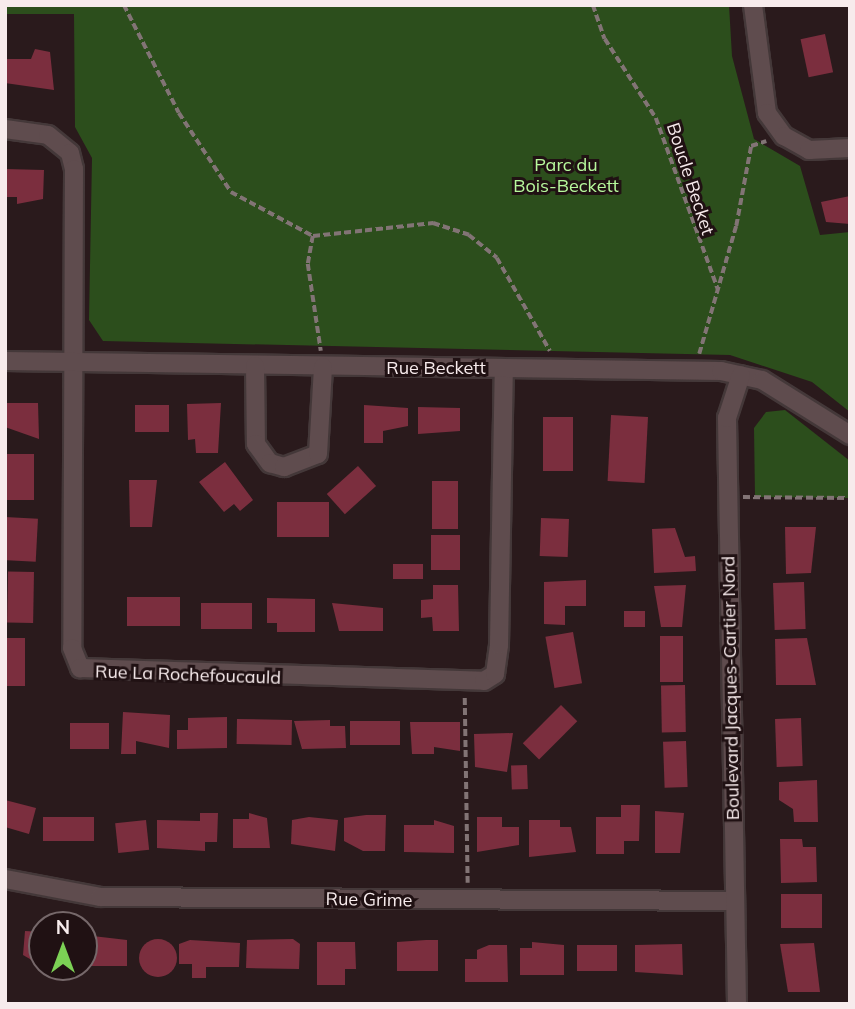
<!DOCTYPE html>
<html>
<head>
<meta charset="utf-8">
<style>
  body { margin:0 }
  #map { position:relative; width:855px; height:1009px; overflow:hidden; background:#2a1a1c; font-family:Mulish,sans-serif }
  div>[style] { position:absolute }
  .green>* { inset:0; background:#2c4e1c }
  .building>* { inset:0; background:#7b2e3e; transform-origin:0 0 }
  .round { border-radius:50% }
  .path>* { height:3.5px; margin-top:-1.75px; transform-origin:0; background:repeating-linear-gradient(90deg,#827475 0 7px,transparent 0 10.5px) }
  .roads { filter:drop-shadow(2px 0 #443839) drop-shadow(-2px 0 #443839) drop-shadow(0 2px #443839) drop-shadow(0 -2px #443839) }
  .minor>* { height:18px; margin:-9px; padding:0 9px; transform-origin:9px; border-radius:9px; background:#5f4c4e }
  span { translate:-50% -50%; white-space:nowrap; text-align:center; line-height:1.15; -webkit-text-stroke:6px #201113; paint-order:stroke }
  .park-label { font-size:18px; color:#b7f89c }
  .street-label { font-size:18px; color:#f7ebec }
  .frame { position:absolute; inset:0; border:7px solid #f7ebec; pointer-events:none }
  .north { position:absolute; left:28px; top:911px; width:70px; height:70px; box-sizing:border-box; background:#201113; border:2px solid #76686a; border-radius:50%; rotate:0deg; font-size:19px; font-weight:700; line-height:28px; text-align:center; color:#f7ebec }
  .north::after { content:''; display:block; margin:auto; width:24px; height:32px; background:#7cd155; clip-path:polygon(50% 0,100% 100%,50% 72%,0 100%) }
</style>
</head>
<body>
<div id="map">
  <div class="green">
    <i style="clip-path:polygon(5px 5px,729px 5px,732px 56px,754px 139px,800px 166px,820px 235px,850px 232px,850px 412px,812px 382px,730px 355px,103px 341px,89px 320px,92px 158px,75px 127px,74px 14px,5px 14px)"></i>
    <i style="clip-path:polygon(785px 410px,850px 461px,850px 498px,755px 497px,754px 428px,766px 412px)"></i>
  </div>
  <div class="building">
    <i style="left:825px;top:34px;width:39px;height:25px;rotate:78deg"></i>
    <i style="clip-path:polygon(35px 49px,50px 52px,54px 90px,5px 83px,5px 59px,31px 59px)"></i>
    <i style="clip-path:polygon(5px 169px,44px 170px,43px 199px,17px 204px,17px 197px,5px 197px)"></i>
    <i style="clip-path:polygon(850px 196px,850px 224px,826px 222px,821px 202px)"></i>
    <i style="clip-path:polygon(5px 403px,38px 403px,39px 439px,5px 427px)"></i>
    <i style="clip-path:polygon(221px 403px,218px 453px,196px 453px,195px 439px,188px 440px,187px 404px)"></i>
    <i style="left:135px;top:405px;width:34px;height:27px"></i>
    <i style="clip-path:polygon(364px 405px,408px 408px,408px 426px,383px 431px,383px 443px,364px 443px)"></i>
    <i style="clip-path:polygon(418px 407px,460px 408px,460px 431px,418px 434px)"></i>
    <i style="left:543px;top:417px;width:30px;height:54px"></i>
    <i style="left:648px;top:417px;width:66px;height:37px;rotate:93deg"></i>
    <i style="left:6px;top:454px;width:28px;height:46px"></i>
    <i style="clip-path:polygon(225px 462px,253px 500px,240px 511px,234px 504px,224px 512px,199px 482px)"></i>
    <i style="left:358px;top:466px;width:27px;height:42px;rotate:48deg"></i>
    <i style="clip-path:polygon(129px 480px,157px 480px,152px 527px,130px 527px)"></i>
    <i style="left:432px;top:481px;width:26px;height:48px"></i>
    <i style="left:277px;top:502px;width:52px;height:35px"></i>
    <i style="left:5px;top:517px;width:33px;height:43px;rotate:3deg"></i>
    <i style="left:541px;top:518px;width:28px;height:38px;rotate:2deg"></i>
    <i style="clip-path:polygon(785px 527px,816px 527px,811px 573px,786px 574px)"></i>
    <i style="clip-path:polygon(675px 528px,685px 557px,695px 556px,696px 571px,654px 573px,652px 529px)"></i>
    <i style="left:431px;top:535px;width:29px;height:35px"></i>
    <i style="left:393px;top:564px;width:30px;height:15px"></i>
    <i style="left:34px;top:572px;width:51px;height:26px;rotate:91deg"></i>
    <i style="clip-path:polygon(586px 580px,586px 606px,565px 606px,565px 625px,544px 624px,544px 582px)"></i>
    <i style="left:804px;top:582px;width:47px;height:31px;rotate:88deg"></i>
    <i style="clip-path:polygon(433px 585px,458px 585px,459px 631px,433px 631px,432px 617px,421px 618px,421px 600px,433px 599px)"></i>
    <i style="clip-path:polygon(686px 585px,682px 627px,661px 627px,654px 586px)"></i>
    <i style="left:127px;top:597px;width:53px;height:29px"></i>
    <i style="clip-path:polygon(267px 598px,315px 599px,315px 632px,277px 632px,277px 623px,267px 623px)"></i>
    <i style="left:201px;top:603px;width:51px;height:26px"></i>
    <i style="clip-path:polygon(332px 603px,383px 608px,383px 631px,339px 631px)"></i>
    <i style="left:624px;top:611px;width:21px;height:16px"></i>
    <i style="left:573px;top:632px;width:52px;height:28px;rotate:80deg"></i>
    <i style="left:660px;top:636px;width:23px;height:46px"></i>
    <i style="left:5px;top:638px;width:20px;height:48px"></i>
    <i style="clip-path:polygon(807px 638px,816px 685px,776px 685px,775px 639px)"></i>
    <i style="left:685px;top:685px;width:47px;height:24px;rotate:89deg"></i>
    <i style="left:561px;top:705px;width:23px;height:54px;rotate:45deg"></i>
    <i style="clip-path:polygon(123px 712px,170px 715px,169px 748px,136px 741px,136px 754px,121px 754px)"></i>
    <i style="clip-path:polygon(227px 717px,227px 748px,177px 749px,177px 730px,188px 730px,188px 718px)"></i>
    <i style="left:801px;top:718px;width:48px;height:26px;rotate:88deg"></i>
    <i style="left:237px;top:719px;width:55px;height:25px;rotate:1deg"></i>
    <i style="clip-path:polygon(330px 720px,330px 726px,345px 726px,346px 748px,302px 749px,294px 721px)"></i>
    <i style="left:350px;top:721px;width:50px;height:24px"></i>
    <i style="clip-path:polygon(410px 722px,460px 722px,460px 751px,434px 747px,434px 754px,412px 754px)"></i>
    <i style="left:109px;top:723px;width:26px;height:39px;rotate:90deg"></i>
    <i style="clip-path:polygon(513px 733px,507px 772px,475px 767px,474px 734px)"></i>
    <i style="left:686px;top:741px;width:46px;height:23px;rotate:88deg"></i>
    <i style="left:527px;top:765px;width:24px;height:16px;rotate:88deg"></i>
    <i style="clip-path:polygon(817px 780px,818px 822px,794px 822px,793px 809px,779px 800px,779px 782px)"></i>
    <i style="clip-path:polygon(5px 800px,36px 808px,29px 834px,5px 827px)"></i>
    <i style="clip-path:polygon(621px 805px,640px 805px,639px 841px,624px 841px,624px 854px,596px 854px,596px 817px,621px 817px)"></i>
    <i style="clip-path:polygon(655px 811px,684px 813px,680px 853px,655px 853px)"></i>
    <i style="clip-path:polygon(200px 813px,218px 813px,217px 842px,205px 842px,205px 851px,157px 848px,157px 820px,200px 821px)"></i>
    <i style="clip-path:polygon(249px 813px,267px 818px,270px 848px,233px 848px,233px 819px,249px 819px)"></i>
    <i style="clip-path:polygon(366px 815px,386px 815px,385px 851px,363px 851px,344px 841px,344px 818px)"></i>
    <i style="left:43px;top:817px;width:51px;height:24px"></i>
    <i style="clip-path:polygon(309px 817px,338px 820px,335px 851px,291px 844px,292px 820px)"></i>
    <i style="clip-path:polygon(477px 817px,502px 817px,502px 827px,519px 827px,519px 845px,477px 852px)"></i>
    <i style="left:146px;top:820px;width:30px;height:31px;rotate:84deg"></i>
    <i style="clip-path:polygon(434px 820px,454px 826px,454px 853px,404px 852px,404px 825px,434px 825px)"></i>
    <i style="clip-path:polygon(529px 820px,560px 820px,560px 827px,571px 827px,576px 852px,529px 857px)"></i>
    <i style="clip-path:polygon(780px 839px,802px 839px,803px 847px,816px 847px,817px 882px,781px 883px)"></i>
    <i style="left:822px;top:894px;width:34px;height:41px;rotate:90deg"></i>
    <i style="clip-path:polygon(25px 931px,42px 932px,42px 966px,23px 955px)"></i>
    <i style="clip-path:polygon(84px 935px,127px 940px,127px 966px,84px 966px)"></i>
    <i style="clip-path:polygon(293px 939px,300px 944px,299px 969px,246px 968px,247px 940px)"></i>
    <i class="round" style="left:139px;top:939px;width:38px;height:38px"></i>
    <i style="clip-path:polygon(190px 940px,240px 943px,239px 967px,206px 967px,206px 978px,192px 978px,192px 964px,179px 964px,179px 944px)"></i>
    <i style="clip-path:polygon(426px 940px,438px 940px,438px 971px,397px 971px,397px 942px)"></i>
    <i style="clip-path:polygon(317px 942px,355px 942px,356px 969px,345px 969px,345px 985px,317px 985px)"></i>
    <i style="clip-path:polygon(532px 942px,564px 945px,564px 975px,520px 975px,520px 948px,532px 948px)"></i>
    <i style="clip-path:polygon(814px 943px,820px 992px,788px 992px,780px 944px)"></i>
    <i style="clip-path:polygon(682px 944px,683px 975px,635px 972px,635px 945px)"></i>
    <i style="clip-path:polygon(489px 945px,507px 945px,508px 982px,465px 982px,465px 959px,477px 959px,477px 950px)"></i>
    <i style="left:577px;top:945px;width:40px;height:26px"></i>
  </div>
  <div class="path">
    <i style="left:124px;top:5px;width:121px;rotate:63deg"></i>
    <i style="left:179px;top:113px;width:95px;rotate:56.6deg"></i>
    <i style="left:231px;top:192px;width:93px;rotate:28.2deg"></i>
    <i style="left:313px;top:236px;width:28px;rotate:100deg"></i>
    <i style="left:308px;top:264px;width:88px;rotate:81.5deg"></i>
    <i style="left:593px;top:5px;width:36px;rotate:71deg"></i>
    <i style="left:605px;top:39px;width:94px;rotate:57.2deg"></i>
    <i style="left:656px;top:118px;width:182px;rotate:70.1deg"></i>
    <i style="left:313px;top:236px;width:121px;rotate:-6.2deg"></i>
    <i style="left:433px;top:223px;width:38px;rotate:18deg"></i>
    <i style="left:469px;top:235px;width:36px;rotate:39deg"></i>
    <i style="left:497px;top:258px;width:107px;rotate:60.3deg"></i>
    <i style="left:699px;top:354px;width:133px;rotate:-73.9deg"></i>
    <i style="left:736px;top:226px;width:81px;rotate:-79.4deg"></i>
    <i style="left:751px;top:146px;width:16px;rotate:-18deg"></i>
    <i style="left:743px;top:497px;width:107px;rotate:0.5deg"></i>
    <i style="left:465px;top:698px;width:185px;rotate:89.1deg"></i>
  </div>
  <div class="roads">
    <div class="minor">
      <i style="left:753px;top:5px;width:109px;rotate:82.6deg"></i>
      <i style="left:767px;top:113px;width:29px;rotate:54deg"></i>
      <i style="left:784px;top:136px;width:29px;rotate:29deg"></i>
      <i style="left:809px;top:150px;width:41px;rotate:-2.8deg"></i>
      <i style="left:5px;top:129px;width:43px;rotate:7.9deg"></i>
      <i style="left:48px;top:135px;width:28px;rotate:39deg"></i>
      <i style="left:70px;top:153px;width:16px;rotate:76deg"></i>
      <i style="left:74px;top:169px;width:479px;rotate:90.2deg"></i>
      <i style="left:72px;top:648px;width:22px;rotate:68deg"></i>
      <i style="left:80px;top:668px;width:404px;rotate:1.8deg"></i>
      <i style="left:484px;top:681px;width:13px;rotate:-32deg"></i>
      <i style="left:495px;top:674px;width:29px;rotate:-82deg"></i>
      <i style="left:499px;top:645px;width:277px;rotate:-89deg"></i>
      <i style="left:5px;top:361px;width:716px;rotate:0.8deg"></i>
      <i style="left:721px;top:371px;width:42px;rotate:12.4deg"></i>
      <i style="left:762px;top:380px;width:104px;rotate:32deg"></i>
      <i style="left:255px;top:366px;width:78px;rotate:89.3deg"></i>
      <i style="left:256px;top:444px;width:24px;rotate:54deg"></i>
      <i style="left:270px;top:463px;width:15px;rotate:16deg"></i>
      <i style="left:284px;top:467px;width:36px;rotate:-21deg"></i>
      <i style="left:318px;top:454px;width:87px;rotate:-86.7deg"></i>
      <i style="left:5px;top:879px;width:97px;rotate:10.7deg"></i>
      <i style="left:100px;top:897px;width:634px;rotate:0.36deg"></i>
      <i style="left:737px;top:1004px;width:586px;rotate:-90.98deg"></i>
      <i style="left:727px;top:418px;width:45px;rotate:-72deg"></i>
    </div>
  </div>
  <div class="park-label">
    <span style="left:566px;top:176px">Parc du<br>Bois-Beckett</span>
  </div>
  <div class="street-label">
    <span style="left:690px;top:179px;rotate:72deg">Boucle Becket</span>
    <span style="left:436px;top:368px">Rue Beckett</span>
    <span style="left:188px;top:675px;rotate:2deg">Rue La Rochefoucauld</span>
    <span style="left:731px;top:688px;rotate:-91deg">Boulevard Jacques-Cartier Nord</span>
    <span style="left:369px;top:900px;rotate:1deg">Rue Grime</span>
  </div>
  <div class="frame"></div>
  <div class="north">N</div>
</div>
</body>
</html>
